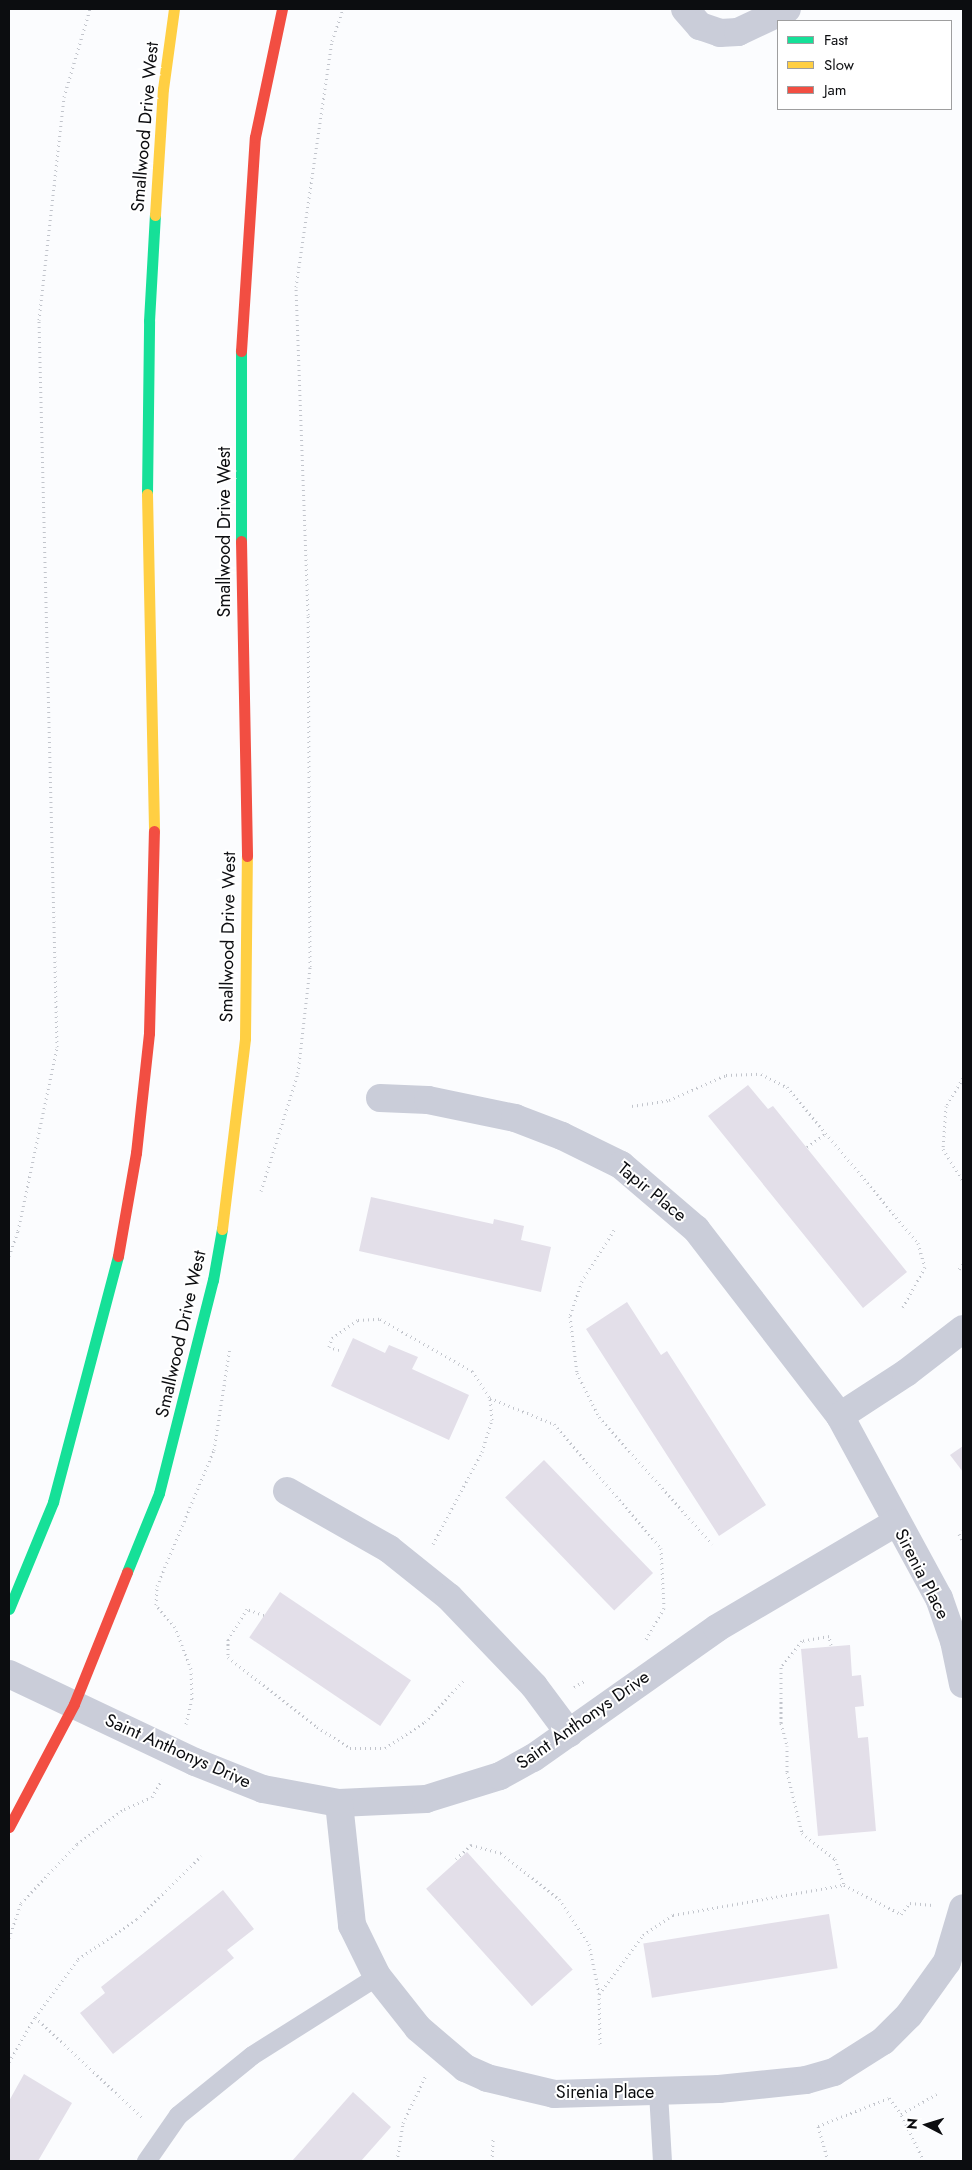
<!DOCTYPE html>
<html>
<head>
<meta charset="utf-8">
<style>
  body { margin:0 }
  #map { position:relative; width:972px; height:2170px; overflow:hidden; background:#fbfcfe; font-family:Jost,sans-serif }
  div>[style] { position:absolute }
  .building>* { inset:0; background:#e3dfe9; transform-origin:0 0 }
  .path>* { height:3px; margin-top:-1.5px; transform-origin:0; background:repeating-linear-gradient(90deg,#c2c5cc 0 1px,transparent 0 5px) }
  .lane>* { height:19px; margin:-9.5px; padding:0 9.5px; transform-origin:9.5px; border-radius:9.5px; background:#cacdd9 }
  .street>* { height:28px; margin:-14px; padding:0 14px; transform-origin:14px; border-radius:14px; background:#cacdd9 }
  .fast>* { height:11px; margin:-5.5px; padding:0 5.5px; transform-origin:5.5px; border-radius:5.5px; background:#16e098 }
  .slow>* { height:11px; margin:-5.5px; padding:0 5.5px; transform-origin:5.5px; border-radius:5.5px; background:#ffcf43 }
  .jam>* { height:11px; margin:-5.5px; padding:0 5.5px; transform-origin:5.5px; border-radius:5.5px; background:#f24e42 }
  span { translate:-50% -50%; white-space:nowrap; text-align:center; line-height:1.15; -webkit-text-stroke:4px #fff; paint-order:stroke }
  .street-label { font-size:18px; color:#0c0d10 }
  .frame { position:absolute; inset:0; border:10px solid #0c0d10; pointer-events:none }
  .legend { position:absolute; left:777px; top:20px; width:175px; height:90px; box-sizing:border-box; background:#fff; border:1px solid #9e9e9f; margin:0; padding:6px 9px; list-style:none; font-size:15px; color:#0c0d10 }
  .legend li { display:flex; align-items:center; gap:10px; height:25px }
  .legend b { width:25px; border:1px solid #9e9e9f }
  .north { position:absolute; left:902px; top:2100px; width:50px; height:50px; -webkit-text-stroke:4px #fff; paint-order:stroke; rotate:275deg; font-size:14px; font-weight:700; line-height:20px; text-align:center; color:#0c0d10 }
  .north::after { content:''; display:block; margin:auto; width:18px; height:22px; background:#0c0d10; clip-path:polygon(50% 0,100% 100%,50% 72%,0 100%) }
</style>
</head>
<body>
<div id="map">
  <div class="building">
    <i style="clip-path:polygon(748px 1085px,768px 1109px,773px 1106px,907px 1272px,863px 1308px,708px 1116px)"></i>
    <i style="clip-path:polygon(371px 1197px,493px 1224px,494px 1219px,524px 1226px,521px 1240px,551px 1247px,541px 1292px,359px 1251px)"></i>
    <i style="clip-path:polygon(627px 1302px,661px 1355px,667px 1351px,766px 1505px,719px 1536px,586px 1329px)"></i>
    <i style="clip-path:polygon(353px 1338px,385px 1353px,389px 1345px,418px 1357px,412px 1369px,469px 1395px,449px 1440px,331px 1386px)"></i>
    <i style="clip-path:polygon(963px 1446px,963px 1472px,950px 1455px)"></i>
    <i style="left:544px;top:1460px;width:157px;height:54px;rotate:46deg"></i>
    <i style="left:280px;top:1592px;width:158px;height:55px;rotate:34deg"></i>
    <i style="clip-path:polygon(850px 1645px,852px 1676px,861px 1675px,864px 1706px,855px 1707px,858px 1738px,868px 1737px,876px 1831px,818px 1836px,801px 1649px)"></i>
    <i style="left:467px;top:1852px;width:158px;height:55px;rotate:48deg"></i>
    <i style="clip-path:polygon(223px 1890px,254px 1929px,227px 1950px,234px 1958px,113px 2054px,80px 2013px,105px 1993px,101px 1987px)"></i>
    <i style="left:829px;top:1914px;width:55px;height:188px;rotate:81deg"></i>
    <i style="clip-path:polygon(24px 2074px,72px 2103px,38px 2161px,9px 2161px,9px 2101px)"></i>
    <i style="clip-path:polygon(353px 2092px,391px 2127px,361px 2161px,292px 2161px)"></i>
  </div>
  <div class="path">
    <i style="left:963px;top:1078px;width:33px;rotate:121deg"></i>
    <i style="left:946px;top:1106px;width:43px;rotate:94deg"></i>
    <i style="left:943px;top:1149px;width:38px;rotate:58deg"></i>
    <i style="left:632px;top:1106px;width:37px;rotate:-9deg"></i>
    <i style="left:669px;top:1100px;width:62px;rotate:-23.7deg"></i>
    <i style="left:726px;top:1075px;width:35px;rotate:-2deg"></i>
    <i style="left:761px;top:1074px;width:29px;rotate:27deg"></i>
    <i style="left:787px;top:1087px;width:204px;rotate:50deg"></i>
    <i style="left:918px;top:1243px;width:25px;rotate:74deg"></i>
    <i style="left:925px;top:1267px;width:46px;rotate:118.8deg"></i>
    <i style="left:807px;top:1147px;width:24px;rotate:-36deg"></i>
    <i style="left:261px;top:1191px;width:124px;rotate:-72.6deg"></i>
    <i style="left:298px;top:1073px;width:107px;rotate:-83.5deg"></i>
    <i style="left:310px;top:967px;width:352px;rotate:-90.3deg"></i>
    <i style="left:308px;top:615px;width:328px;rotate:-92.1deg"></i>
    <i style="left:296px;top:287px;width:249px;rotate:-81.7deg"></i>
    <i style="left:332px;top:41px;width:34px;rotate:-71deg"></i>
    <i style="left:614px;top:1230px;width:60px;rotate:122.1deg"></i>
    <i style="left:582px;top:1281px;width:37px;rotate:109deg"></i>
    <i style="left:570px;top:1316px;width:57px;rotate:83deg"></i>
    <i style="left:577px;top:1373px;width:49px;rotate:63.4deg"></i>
    <i style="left:599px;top:1417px;width:170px;rotate:48.3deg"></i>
    <i style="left:9px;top:1256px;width:27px;rotate:-70deg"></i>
    <i style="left:18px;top:1231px;width:188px;rotate:-78deg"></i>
    <i style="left:57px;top:1047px;width:727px;rotate:-91.42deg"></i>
    <i style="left:39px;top:320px;width:224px;rotate:-83.6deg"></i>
    <i style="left:64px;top:97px;width:92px;rotate:-73.5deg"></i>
    <i style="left:959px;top:1269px;width:6px;rotate:-51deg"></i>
    <i style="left:339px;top:1350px;width:10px;rotate:-163deg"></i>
    <i style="left:329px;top:1347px;width:9px;rotate:-72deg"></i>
    <i style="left:332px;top:1338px;width:32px;rotate:-35deg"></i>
    <i style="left:358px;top:1320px;width:22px;rotate:-3deg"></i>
    <i style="left:380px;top:1319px;width:106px;rotate:29.5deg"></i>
    <i style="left:472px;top:1371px;width:32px;rotate:56deg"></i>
    <i style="left:963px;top:1531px;width:5px;rotate:143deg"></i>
    <i style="left:959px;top:1534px;width:8px;rotate:60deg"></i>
    <i style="left:433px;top:1544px;width:104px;rotate:-62deg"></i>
    <i style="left:482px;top:1452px;width:34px;rotate:-73deg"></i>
    <i style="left:492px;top:1420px;width:22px;rotate:-95deg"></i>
    <i style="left:490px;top:1398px;width:69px;rotate:22.1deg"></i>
    <i style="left:554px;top:1424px;width:164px;rotate:49.2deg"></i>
    <i style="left:661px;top:1548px;width:60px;rotate:87.1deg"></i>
    <i style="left:664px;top:1608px;width:36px;rotate:120deg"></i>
    <i style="left:264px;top:1615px;width:18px;rotate:-161deg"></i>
    <i style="left:247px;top:1609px;width:36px;rotate:122deg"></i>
    <i style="left:228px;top:1639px;width:18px;rotate:90deg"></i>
    <i style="left:228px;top:1657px;width:113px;rotate:38.2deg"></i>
    <i style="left:317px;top:1727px;width:39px;rotate:32deg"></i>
    <i style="left:350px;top:1748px;width:35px"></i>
    <i style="left:385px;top:1748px;width:48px;rotate:-33deg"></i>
    <i style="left:425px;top:1722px;width:56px;rotate:-47.2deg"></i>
    <i style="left:831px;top:1645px;width:9px;rotate:-103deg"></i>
    <i style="left:829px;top:1636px;width:27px;rotate:170deg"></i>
    <i style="left:802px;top:1641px;width:33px;rotate:129deg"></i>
    <i style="left:781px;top:1667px;width:56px;rotate:90deg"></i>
    <i style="left:781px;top:1723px;width:24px;rotate:75deg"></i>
    <i style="left:787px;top:1746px;width:26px;rotate:90deg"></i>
    <i style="left:787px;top:1772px;width:63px;rotate:76.2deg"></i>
    <i style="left:802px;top:1833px;width:42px;rotate:38.2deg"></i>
    <i style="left:835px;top:1859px;width:28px;rotate:71deg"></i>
    <i style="left:574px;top:1687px;width:14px;rotate:-30deg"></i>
    <i style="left:186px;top:1724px;width:26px;rotate:-77deg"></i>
    <i style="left:192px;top:1699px;width:30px;rotate:-92deg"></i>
    <i style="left:191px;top:1669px;width:45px;rotate:-110.9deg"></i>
    <i style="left:175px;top:1627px;width:29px;rotate:-131deg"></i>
    <i style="left:156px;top:1605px;width:19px;rotate:-87deg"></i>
    <i style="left:157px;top:1586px;width:147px;rotate:-67.3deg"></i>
    <i style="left:214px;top:1450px;width:104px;rotate:-81.2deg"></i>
    <i style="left:456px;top:1859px;width:21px;rotate:-43deg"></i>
    <i style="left:471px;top:1845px;width:31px;rotate:15deg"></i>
    <i style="left:501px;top:1853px;width:74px;rotate:38.4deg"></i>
    <i style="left:559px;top:1899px;width:54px;rotate:56.3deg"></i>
    <i style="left:589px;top:1944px;width:50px;rotate:78.5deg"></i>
    <i style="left:9px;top:1938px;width:37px;rotate:-71deg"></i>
    <i style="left:21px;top:1903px;width:81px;rotate:-46.5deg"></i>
    <i style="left:77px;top:1844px;width:59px;rotate:-36.7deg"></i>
    <i style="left:124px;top:1809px;width:30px;rotate:-23deg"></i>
    <i style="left:152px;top:1797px;width:20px;rotate:-60deg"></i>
    <i style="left:35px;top:2017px;width:72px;rotate:-53.4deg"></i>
    <i style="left:78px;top:1959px;width:71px;rotate:-34.1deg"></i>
    <i style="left:137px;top:1919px;width:90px;rotate:-44.5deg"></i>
    <i style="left:600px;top:2044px;width:50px;rotate:-91.1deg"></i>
    <i style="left:599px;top:1994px;width:74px;rotate:-53.3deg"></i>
    <i style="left:643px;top:1935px;width:36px;rotate:-34deg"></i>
    <i style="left:673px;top:1915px;width:174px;rotate:-10deg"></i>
    <i style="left:844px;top:1885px;width:64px;rotate:27deg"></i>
    <i style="left:901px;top:1914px;width:14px;rotate:-51deg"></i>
    <i style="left:910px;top:1903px;width:23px;rotate:5deg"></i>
    <i style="left:9px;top:2062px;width:52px;rotate:-60deg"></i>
    <i style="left:35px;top:2017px;width:149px;rotate:43.1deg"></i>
    <i style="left:397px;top:2161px;width:38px;rotate:-81deg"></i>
    <i style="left:403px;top:2123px;width:53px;rotate:-64.4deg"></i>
    <i style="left:492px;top:2161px;width:22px;rotate:-87deg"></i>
    <i style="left:828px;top:2161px;width:36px;rotate:-106deg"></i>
    <i style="left:818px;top:2126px;width:76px;rotate:-21.5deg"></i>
    <i style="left:889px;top:2098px;width:20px;rotate:53deg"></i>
    <i style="left:924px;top:2161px;width:52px;rotate:-116.1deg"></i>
    <i style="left:901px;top:2114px;width:41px;rotate:-29.1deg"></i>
  </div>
  <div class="lane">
    <i style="left:658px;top:2092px;width:69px;rotate:86.7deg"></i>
    <i style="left:146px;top:2161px;width:56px;rotate:-55.2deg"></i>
    <i style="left:178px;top:2115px;width:95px;rotate:-39deg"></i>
    <i style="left:252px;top:2055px;width:148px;rotate:-32.3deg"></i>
  </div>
  <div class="street">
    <i style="left:685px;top:9px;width:23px;rotate:49deg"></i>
    <i style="left:700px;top:26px;width:21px;rotate:19deg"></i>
    <i style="left:720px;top:33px;width:18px;rotate:-3deg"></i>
    <i style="left:738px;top:32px;width:54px;rotate:-25.1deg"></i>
    <i style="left:380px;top:1098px;width:48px;rotate:2.4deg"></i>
    <i style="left:428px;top:1100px;width:89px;rotate:11.7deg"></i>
    <i style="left:515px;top:1118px;width:50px;rotate:21deg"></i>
    <i style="left:562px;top:1136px;width:66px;rotate:26.2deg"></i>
    <i style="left:621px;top:1165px;width:99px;rotate:40.5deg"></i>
    <i style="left:696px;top:1229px;width:236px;rotate:52.4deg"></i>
    <i style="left:840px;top:1416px;width:207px;rotate:61.5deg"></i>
    <i style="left:939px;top:1598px;width:46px;rotate:70.8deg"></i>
    <i style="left:954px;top:1641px;width:44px;rotate:78.2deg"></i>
    <i style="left:840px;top:1416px;width:79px;rotate:-33.1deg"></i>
    <i style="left:906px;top:1373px;width:72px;rotate:-37.7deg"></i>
    <i style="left:287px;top:1491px;width:117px;rotate:29.6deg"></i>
    <i style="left:389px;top:1549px;width:77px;rotate:38.7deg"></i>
    <i style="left:449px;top:1597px;width:123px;rotate:46.3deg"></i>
    <i style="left:534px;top:1686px;width:59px;rotate:53.3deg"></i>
    <i style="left:9px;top:1674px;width:206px;rotate:25.3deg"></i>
    <i style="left:195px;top:1762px;width:73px;rotate:21.7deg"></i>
    <i style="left:263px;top:1789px;width:77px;rotate:10.4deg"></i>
    <i style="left:339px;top:1803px;width:87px;rotate:-2.6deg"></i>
    <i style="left:426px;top:1799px;width:77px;rotate:-17.3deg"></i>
    <i style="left:500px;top:1776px;width:38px;rotate:-29deg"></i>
    <i style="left:533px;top:1758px;width:225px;rotate:-35.2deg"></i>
    <i style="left:717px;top:1628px;width:207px;rotate:-30.5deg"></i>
    <i style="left:339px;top:1803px;width:123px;rotate:83.9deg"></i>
    <i style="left:352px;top:1925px;width:57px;rotate:63.9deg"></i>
    <i style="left:377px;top:1976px;width:66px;rotate:51.7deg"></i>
    <i style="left:418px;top:2028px;width:62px;rotate:40.4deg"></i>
    <i style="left:465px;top:2068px;width:24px;rotate:24deg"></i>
    <i style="left:487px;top:2078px;width:69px;rotate:13.4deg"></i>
    <i style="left:554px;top:2094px;width:165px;rotate:-1.7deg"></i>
    <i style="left:719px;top:2089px;width:87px;rotate:-5.9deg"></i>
    <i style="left:806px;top:2080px;width:29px;rotate:-16deg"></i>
    <i style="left:834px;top:2072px;width:58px;rotate:-32.3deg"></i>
    <i style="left:883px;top:2041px;width:37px;rotate:-45deg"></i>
    <i style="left:909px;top:2015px;width:65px;rotate:-54.4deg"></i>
    <i style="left:947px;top:1962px;width:56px;rotate:-73.5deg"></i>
  </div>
  <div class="fast">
    <i style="left:241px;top:351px;width:190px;rotate:90deg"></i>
    <i style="left:147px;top:494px;width:173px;rotate:-89.3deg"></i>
    <i style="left:149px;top:321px;width:106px;rotate:-86.8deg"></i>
    <i style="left:127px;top:1572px;width:85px;rotate:-67.9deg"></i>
    <i style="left:159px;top:1493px;width:220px;rotate:-75.8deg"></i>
    <i style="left:213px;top:1280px;width:52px;rotate:-80deg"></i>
    <i style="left:9px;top:1609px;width:116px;rotate:-67.6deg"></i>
    <i style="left:53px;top:1502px;width:254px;rotate:-75.2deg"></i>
  </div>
  <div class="slow">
    <i style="left:155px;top:215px;width:126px;rotate:-86.4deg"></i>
    <i style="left:163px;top:89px;width:81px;rotate:-82.2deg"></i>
    <i style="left:147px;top:494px;width:337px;rotate:88.8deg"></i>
    <i style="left:222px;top:1229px;width:192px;rotate:-83.1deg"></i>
    <i style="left:245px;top:1038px;width:182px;rotate:-89.4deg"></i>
  </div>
  <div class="jam">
    <i style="left:241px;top:351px;width:214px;rotate:-86.3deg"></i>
    <i style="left:255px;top:137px;width:131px;rotate:-78.1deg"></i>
    <i style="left:241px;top:541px;width:315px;rotate:88.9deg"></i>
    <i style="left:118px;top:1256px;width:105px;rotate:-80.1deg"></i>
    <i style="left:136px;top:1153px;width:121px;rotate:-83.8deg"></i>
    <i style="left:149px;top:1033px;width:202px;rotate:-88.6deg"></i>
    <i style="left:9px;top:1827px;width:139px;rotate:-62.1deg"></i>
    <i style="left:74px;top:1704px;width:142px;rotate:-68.1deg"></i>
  </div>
  <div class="street-label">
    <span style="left:145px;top:127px;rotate:-85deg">Smallwood Drive West</span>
    <span style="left:224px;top:532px;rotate:-90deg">Smallwood Drive West</span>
    <span style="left:228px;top:937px;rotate:-89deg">Smallwood Drive West</span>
    <span style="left:652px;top:1192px;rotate:39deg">Tapir Place</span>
    <span style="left:181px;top:1334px;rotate:-77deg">Smallwood Drive West</span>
    <span style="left:922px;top:1574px;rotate:63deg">Sirenia Place</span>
    <span style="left:583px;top:1720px;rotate:-35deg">Saint Anthonys Drive</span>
    <span style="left:178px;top:1751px;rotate:24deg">Saint Anthonys Drive</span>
    <span style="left:605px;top:2092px">Sirenia Place</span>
  </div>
  <div class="frame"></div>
  <ul class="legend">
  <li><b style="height:6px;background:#16e098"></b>Fast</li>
  <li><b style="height:6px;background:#ffcf43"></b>Slow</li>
  <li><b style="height:6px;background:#f24e42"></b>Jam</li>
  </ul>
  <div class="north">N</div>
</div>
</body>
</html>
